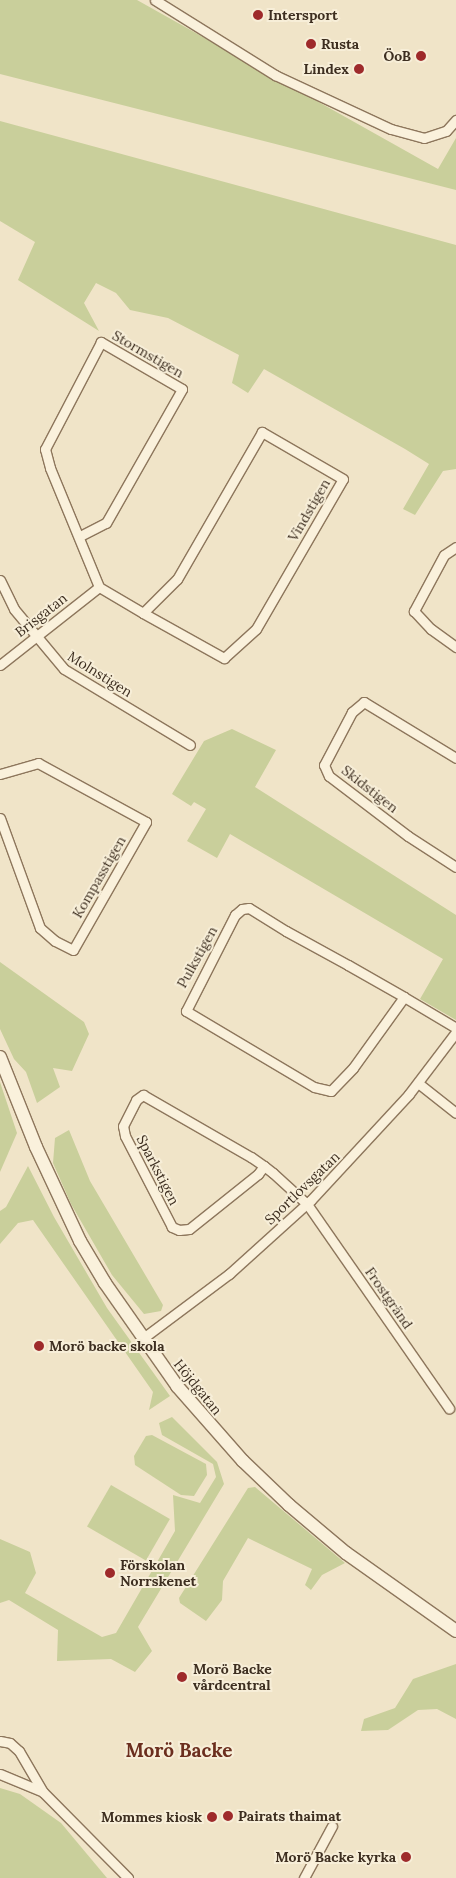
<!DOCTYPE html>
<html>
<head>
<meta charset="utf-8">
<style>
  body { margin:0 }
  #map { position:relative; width:456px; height:1878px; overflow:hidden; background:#f0e4c8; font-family:Lora,serif }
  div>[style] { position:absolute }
  .green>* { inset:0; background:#c9cf9b; transform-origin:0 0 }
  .roads { filter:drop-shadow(1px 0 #8d765c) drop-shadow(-1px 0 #8d765c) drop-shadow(0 1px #8d765c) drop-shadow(0 -1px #8d765c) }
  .street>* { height:9px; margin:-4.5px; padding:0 4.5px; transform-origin:4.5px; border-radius:4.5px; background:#faf1dc }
  .secondary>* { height:12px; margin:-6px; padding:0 6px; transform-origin:6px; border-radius:6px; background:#faf1dc }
  .dots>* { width:14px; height:14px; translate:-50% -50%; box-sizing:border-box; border:2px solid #f7eed8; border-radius:50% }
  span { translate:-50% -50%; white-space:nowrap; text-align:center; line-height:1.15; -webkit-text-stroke:4px #f7eed8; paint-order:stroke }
  .poi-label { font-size:14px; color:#3d2e20; font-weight:700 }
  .left { translate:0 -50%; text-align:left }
  .right { translate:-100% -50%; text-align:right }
  .street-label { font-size:14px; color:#3d2e20 }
  .district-label { font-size:19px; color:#6b2e1e; font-weight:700 }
</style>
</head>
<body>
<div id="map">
  <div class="green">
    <i style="clip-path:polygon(0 0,137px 0,438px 169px,456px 138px,456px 190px,0 74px)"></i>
    <i style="clip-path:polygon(0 121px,456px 245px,456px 469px,443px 471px,415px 515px,403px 509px,429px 464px,405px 449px,264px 369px,248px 393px,232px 383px,239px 355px,168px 318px,130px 310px,116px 293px,96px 283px,84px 303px,99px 331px,18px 280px,35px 242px,0 221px)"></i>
    <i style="clip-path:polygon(232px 729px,276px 750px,255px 787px,456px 915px,456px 1020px,420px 999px,443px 959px,230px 834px,217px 858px,187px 841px,206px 809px,194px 802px,191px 806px,172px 794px,204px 741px)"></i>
    <i style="clip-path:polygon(0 962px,84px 1022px,89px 1034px,72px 1071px,53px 1068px,60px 1087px,37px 1103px,26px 1072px,14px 1059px,0 1029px)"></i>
    <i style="clip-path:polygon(0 1082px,17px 1133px,0 1172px)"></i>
    <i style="clip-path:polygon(69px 1130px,90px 1181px,163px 1305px,161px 1311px,144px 1314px,112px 1275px,71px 1204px,53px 1163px,55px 1138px)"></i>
    <i style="clip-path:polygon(28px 1166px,54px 1217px,107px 1308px,170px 1396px,149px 1410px,153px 1392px,33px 1220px,18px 1223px,0 1244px,0 1211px,6px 1207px)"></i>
    <i style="clip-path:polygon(172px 1417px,217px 1462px,224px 1484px,138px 1627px,152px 1651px,135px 1672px,111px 1659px,57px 1661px,58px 1630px,9px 1600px,0 1603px,0 1539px,30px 1552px,36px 1573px,25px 1593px,102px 1637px,116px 1633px,175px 1531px,173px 1495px,200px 1503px,216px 1477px,213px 1464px,162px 1435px,159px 1423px)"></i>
    <i style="clip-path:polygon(152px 1435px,206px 1464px,207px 1475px,194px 1496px,181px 1495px,135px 1465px,134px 1456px,146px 1436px)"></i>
    <i style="left:111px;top:1485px;width:68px;height:48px;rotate:30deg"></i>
    <i style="clip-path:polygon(255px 1487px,345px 1563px,322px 1575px,311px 1590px,305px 1585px,312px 1569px,248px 1538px,223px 1581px,222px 1600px,206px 1621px,180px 1603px,179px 1598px,248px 1488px)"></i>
    <i style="clip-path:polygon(456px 1664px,456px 1719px,437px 1709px,418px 1710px,388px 1730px,361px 1731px,364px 1719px,395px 1708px,413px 1679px)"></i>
    <i style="clip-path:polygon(0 1788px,20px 1794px,61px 1823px,107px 1878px,0 1878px)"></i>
  </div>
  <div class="roads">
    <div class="street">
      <i style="left:155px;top:0;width:142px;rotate:32deg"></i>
      <i style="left:275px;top:75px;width:128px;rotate:25deg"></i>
      <i style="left:391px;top:129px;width:34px;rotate:15deg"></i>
      <i style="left:424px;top:138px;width:23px;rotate:-18deg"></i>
      <i style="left:446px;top:131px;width:15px;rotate:-48deg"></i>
      <i style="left:80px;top:536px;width:29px;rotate:-27deg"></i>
      <i style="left:106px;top:523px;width:154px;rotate:-60.4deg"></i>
      <i style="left:182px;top:389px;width:94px;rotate:-149.9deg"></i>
      <i style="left:101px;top:342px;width:121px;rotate:117.6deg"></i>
      <i style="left:45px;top:449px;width:20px;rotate:75deg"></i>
      <i style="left:50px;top:468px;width:129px;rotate:67.6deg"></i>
      <i style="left:456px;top:547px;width:14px;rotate:146deg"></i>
      <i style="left:444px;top:555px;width:64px;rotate:118.2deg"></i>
      <i style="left:414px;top:611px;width:25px;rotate:47deg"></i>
      <i style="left:431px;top:629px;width:31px;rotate:36deg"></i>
      <i style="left:0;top:580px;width:32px;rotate:64deg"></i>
      <i style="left:14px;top:609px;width:78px;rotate:50.2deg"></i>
      <i style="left:64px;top:669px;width:147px;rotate:31.1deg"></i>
      <i style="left:99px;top:587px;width:51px;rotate:30.6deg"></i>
      <i style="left:143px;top:613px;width:93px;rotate:29.1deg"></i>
      <i style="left:224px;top:658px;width:43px;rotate:-42.2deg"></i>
      <i style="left:256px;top:629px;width:173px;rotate:-59.9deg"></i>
      <i style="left:343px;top:479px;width:94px;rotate:-149.9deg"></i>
      <i style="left:262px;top:432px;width:170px;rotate:120deg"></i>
      <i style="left:177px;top:579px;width:48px;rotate:135deg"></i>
      <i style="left:0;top:665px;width:126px;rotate:-38.2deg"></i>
      <i style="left:456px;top:758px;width:108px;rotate:-148.7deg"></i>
      <i style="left:364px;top:702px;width:16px;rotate:140deg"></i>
      <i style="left:352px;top:712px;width:60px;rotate:117.8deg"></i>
      <i style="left:324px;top:765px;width:12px;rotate:66deg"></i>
      <i style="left:329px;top:776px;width:99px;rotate:37.2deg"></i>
      <i style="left:408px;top:836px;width:57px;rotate:32.9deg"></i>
      <i style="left:0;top:774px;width:40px;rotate:-16deg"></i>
      <i style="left:38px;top:763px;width:123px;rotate:28.6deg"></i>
      <i style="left:146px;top:822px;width:147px;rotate:119.7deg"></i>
      <i style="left:73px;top:950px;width:20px;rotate:-153deg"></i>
      <i style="left:55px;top:941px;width:20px;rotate:-139deg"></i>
      <i style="left:40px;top:928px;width:117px;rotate:-110deg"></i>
      <i style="left:404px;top:997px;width:87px;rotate:125.7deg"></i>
      <i style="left:353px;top:1068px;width:32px;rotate:134deg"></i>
      <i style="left:331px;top:1091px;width:17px;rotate:-167deg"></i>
      <i style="left:314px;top:1087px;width:149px;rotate:-149.3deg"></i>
      <i style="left:186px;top:1011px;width:108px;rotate:-63deg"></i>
      <i style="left:235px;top:915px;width:9px;rotate:-41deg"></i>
      <i style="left:242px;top:909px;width:7px;rotate:-8deg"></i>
      <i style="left:249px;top:908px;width:44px;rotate:31.9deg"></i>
      <i style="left:286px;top:931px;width:71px;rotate:28.7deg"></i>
      <i style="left:348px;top:965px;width:64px;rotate:29.7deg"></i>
      <i style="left:404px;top:997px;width:61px;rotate:30.8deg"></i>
      <i style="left:418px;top:1083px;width:48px;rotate:38.3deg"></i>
      <i style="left:264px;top:1166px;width:10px;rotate:127deg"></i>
      <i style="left:258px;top:1174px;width:88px;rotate:141.4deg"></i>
      <i style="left:189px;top:1229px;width:10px;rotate:174deg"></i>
      <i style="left:179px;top:1230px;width:8px;rotate:-157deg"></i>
      <i style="left:172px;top:1227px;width:102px;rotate:-117.3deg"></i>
      <i style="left:125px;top:1136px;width:10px;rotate:-101deg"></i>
      <i style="left:123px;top:1126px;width:29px;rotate:-63deg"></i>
      <i style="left:136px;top:1100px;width:9px;rotate:-36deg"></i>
      <i style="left:143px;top:1095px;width:125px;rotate:29.9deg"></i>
      <i style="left:251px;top:1157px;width:16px;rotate:35deg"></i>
      <i style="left:264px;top:1166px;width:11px;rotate:38deg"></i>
      <i style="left:273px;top:1173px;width:46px;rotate:42.4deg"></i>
      <i style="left:307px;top:1204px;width:249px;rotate:55.2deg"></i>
      <i style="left:142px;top:1339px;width:109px;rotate:-36.8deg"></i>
      <i style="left:229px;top:1274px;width:110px;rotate:-42.1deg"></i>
      <i style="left:311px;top:1200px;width:144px;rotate:-47.2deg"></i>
      <i style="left:409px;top:1094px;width:78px;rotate:-52.8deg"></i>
      <i style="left:0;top:1741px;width:10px;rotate:11deg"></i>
      <i style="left:10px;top:1743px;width:12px;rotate:42deg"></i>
      <i style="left:19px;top:1751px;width:48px;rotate:59.7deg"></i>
      <i style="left:43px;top:1792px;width:121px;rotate:45.3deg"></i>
      <i style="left:0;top:1774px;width:44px;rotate:22.5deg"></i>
      <i style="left:304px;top:1878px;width:59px;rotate:-61.7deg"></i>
    </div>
    <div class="secondary">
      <i style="left:0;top:1057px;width:97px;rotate:68.2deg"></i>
      <i style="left:36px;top:1147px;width:104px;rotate:64.9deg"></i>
      <i style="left:80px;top:1241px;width:49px;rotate:59.2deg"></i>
      <i style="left:105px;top:1283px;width:126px;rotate:55deg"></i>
      <i style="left:177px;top:1386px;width:100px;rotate:48.7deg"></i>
      <i style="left:243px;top:1461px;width:64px;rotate:43.7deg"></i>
      <i style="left:289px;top:1505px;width:75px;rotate:40.1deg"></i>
      <i style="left:346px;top:1553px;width:135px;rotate:35.3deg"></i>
    </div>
  </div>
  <div class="dots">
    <i style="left:258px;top:15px;background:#9e2a2b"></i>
    <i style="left:311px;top:44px;background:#9e2a2b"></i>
    <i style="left:421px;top:56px;background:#9e2a2b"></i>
    <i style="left:359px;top:69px;background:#9e2a2b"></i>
    <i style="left:39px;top:1346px;background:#9e2a2b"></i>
    <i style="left:110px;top:1573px;background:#9e2a2b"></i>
    <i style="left:182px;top:1677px;background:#9e2a2b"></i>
    <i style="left:228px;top:1816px;background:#9e2a2b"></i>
    <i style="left:212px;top:1817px;background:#9e2a2b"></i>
    <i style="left:406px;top:1857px;background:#9e2a2b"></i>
  </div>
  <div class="poi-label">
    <span class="left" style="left:268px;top:15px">Intersport</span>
    <span class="left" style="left:321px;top:44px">Rusta</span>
    <span class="right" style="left:411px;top:56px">ÖoB</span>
    <span class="right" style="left:349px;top:69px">Lindex</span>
    <span class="left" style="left:49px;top:1346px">Morö backe skola</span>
    <span class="left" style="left:120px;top:1573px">Förskolan<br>Norrskenet</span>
    <span class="left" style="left:193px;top:1677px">Morö Backe<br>vårdcentral</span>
    <span class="left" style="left:238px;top:1816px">Pairats thaimat</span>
    <span class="right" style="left:202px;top:1817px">Mommes kiosk</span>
    <span class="right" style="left:396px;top:1857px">Morö Backe kyrka</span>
  </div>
  <div class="street-label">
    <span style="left:148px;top:354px;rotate:30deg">Stormstigen</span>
    <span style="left:309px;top:510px;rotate:-60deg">Vindstigen</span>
    <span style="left:41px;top:615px;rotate:-38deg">Brisgatan</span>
    <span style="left:100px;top:674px;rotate:32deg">Molnstigen</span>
    <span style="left:370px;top:789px;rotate:38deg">Skidstigen</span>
    <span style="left:99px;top:877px;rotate:-60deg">Kompasstigen</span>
    <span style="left:197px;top:957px;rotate:-61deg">Pulkstigen</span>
    <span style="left:158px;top:1170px;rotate:63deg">Sparkstigen</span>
    <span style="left:302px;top:1188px;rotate:-44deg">Sportlovsgatan</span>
    <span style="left:389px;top:1298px;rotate:55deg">Frostgränd</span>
    <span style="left:198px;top:1387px;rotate:51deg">Höjdgatan</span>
  </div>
  <div class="district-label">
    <span style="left:179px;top:1751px">Morö Backe</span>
  </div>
</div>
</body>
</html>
